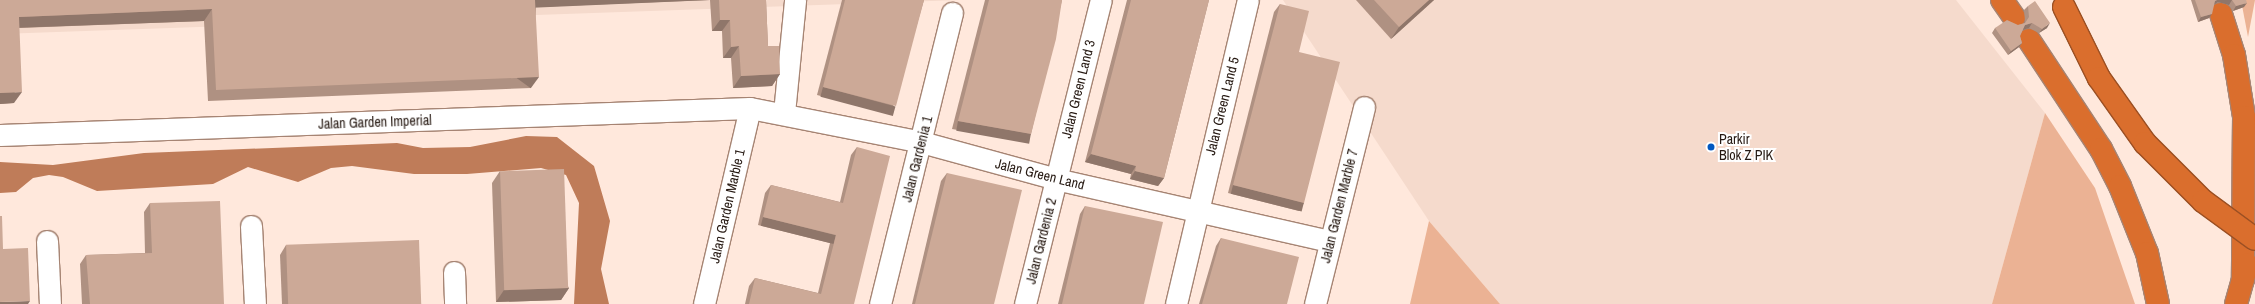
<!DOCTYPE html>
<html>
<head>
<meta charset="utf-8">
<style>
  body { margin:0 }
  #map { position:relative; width:2255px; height:304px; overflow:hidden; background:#ffe8dc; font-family:"Archivo Narrow",sans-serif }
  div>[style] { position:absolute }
  .built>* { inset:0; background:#f5dacc }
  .green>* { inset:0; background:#ebb294 }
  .water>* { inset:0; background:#bf7c59 }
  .roads { filter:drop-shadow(1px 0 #a68473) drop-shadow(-1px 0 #a68473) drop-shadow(0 1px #a68473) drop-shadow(0 -1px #a68473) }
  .minor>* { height:21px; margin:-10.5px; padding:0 10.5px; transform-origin:10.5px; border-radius:10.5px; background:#fff }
  .motorway>* { height:22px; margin:-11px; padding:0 11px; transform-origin:11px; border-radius:11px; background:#da6e2d }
  .bridges { filter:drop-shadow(1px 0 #9b5024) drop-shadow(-1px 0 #9b5024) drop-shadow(0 1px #9b5024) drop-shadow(0 -1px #9b5024) }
  .motorway-bridge>* { height:22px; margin:-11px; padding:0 11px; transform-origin:11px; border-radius:11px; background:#da6e2d }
  .wall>* { inset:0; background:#af9182 }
  .shaded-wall>* { inset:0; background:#8f766a; transform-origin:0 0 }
  .building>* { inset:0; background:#cca997; transform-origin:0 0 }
  .dots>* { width:11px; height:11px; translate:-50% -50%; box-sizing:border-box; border:2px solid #fff; border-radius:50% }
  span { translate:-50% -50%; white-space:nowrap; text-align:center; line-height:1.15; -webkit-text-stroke:4px #fff; paint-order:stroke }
  .street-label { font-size:14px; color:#261912 }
  .poi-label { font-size:14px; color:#261912 }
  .left { translate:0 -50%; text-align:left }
</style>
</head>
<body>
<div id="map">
  <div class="built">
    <i style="clip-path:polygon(0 0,959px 0,0 34px)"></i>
    <i style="clip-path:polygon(1283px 0,1956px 0,2045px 113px,1992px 304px,1500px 304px,1429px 221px)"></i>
  </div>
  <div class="green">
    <i style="clip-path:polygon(2241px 0,2255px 0,2248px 37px)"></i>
    <i style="clip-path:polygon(2045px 113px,2095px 188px,2135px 304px,1992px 304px)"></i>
    <i style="clip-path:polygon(1429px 221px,1500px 304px,1410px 304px)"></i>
  </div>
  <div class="water">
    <i style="clip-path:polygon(526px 136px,557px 137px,594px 166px,610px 221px,601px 269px,609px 304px,574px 304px,579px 203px,566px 175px,541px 168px,467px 174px,414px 174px,352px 166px,331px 168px,298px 182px,248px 167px,213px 184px,97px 191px,63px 177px,49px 175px,33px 178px,16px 192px,0 193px,0 162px,53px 165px,144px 153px,397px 143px,423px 148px,470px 147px)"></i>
  </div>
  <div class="roads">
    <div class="minor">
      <i style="left:784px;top:113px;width:114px;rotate:-84.4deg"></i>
      <i style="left:0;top:135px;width:750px;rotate:-2.06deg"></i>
      <i style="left:750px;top:108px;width:174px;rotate:11.2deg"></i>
      <i style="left:921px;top:142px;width:140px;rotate:15.3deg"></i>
      <i style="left:1056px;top:179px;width:281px;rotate:12.8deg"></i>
      <i style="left:251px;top:226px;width:78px;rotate:87.1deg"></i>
      <i style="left:47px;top:241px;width:63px;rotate:87.3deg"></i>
      <i style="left:454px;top:272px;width:32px;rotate:88deg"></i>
      <i style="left:704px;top:304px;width:201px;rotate:-76.8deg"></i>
      <i style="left:880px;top:304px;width:300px;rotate:-76.1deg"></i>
      <i style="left:1025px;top:304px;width:313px;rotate:-76deg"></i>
      <i style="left:1176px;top:304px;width:312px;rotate:-76.7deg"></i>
      <i style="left:1315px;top:304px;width:203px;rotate:-76deg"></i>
    </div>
    <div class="motorway">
      <i style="left:2002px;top:0;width:21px;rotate:55deg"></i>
      <i style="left:2221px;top:14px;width:43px;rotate:72.4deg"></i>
      <i style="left:2234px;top:55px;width:63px;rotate:80.8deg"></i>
      <i style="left:2244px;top:117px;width:163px;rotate:90.4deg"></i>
      <i style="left:2029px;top:40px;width:131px;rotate:56.6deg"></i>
      <i style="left:2101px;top:149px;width:42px;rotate:62.8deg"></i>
      <i style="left:2120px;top:186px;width:72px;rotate:68.1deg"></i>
      <i style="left:2147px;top:253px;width:52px;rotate:77.8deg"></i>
      <i style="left:2236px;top:304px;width:41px;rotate:-74.2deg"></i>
    </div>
  </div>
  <div class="bridges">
    <div class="motorway-bridge">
      <i style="left:2064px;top:7px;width:79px;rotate:63.8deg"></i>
      <i style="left:2099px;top:78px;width:80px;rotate:54.7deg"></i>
      <i style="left:2145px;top:143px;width:82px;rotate:45deg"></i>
      <i style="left:2203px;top:201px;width:64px;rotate:36.2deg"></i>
    </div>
  </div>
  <div class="wall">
    <i style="clip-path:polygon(0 0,766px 0,768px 46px,780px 74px,772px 86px,733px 88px,731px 58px,723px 58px,722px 31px,712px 31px,710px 0,536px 7px,531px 88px,208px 101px,204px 21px,19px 28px,14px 103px,0 104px)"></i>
    <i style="clip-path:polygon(842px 0,924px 0,891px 114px,817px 95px)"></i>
    <i style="clip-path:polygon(985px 0,1062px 0,1031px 134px,1025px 142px,952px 129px)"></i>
    <i style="clip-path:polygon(1127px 0,1209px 0,1164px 178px,1158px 186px,1130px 179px,1131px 174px,1085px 162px)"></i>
    <i style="clip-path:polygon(1356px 0,1434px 0,1391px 39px)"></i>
    <i style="clip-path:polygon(2191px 0,2246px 0,2244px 7px,2233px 11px,2229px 5px,2218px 2px,2214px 4px,2209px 18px,2198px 22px)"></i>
    <i style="clip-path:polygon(1280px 4px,1299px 52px,1304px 203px,1299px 211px,1228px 193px,1274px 12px)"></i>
    <i style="clip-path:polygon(2028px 6px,2047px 28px,2039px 33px,2029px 28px,2023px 29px,2020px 36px,2022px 43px,2019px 47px,2008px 55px,1992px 33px,1995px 28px,2018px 25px,2025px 23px,2025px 21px,2024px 10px)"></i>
    <i style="clip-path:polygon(857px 147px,854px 304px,745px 304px,749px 286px,755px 278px,818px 293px,830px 243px,758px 225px,765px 193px,771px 185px,840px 202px,851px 155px)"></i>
    <i style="clip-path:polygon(500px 171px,569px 288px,561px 300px,496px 302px,492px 183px)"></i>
    <i style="clip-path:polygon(947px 173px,994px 304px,912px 304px,941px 181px)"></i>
    <i style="clip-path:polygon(150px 203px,224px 304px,82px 304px,80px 264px,86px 255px,145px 253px,144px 212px)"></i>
    <i style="clip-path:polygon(1085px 206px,1144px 304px,1058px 304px,1080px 214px)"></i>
    <i style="clip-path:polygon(1221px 238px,1287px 304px,1199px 304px,1216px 246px)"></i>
    <i style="clip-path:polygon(286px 245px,421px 304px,282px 304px,280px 255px)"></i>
  </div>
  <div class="shaded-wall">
    <i style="clip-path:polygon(533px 0,710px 0,527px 8px)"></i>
    <i style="clip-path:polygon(1429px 0,1434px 0,1391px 39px,1399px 27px)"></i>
    <i style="clip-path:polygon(2217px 0,2232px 0,2229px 5px,2218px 2px,2212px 6px,2215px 1px)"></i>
    <i style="clip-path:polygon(2247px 3px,2244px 7px,2233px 11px,2236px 6px)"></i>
    <i style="clip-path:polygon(212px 9px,204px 21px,11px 28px,19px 17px)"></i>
    <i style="clip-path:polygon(2212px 14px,2209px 18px,2198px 22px,2201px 17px)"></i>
    <i style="clip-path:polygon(720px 20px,730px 20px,722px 31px,712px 31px)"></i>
    <i style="clip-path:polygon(2032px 23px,2029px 28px,2022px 30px,2025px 25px)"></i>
    <i style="clip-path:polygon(2050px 23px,2047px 28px,2039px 33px,2042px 29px)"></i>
    <i style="clip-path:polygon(2022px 43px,2019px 47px,2008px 55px,2011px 51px)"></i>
    <i style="clip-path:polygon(739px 46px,731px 58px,723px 58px,731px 47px)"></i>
    <i style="clip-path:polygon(780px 74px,772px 86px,733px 88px,741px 76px)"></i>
    <i style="left:539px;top:77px;width:14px;height:323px;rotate:126deg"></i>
    <i style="left:823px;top:87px;width:75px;height:10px;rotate:15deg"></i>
    <i style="clip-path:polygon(22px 92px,14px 103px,0 104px,0 93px)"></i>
    <i style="left:958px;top:121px;width:74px;height:10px;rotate:10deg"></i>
    <i style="clip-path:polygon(1091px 154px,1136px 166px,1131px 174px,1085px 162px)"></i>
    <i style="clip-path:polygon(1135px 171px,1164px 178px,1158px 186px,1130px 179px)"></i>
    <i style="left:1233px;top:185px;width:73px;height:9px;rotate:14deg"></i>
    <i style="left:763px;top:217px;width:75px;height:9px;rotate:14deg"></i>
    <i style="clip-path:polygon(569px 288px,561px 300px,496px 302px,504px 290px)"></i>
    <i style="clip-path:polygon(30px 301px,28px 304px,0 304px,0 302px)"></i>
  </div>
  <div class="building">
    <i style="clip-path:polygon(0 0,535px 0,539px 77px,216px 90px,212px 9px,19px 17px,22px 92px,0 93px)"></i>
    <i style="clip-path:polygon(719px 0,766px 0,768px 46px,779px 46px,780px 74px,741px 76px,739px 46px,731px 47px,730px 20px,720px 20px)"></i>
    <i style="clip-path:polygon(845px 0,924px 0,896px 106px,823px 87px)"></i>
    <i style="clip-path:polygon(989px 0,1062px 0,1056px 39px,1031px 134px,958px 121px)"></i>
    <i style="clip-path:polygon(1131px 0,1209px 0,1164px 178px,1135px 171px,1136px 166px,1091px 154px)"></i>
    <i style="clip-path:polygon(1374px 0,1429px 0,1399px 27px)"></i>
    <i style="clip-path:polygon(2195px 0,2217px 0,2215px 1px,2212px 14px,2201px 17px)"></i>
    <i style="clip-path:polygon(2232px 0,2246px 0,2247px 3px,2236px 6px)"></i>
    <i style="clip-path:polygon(2035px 1px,2050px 23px,2042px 29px,2032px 23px,2025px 25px,2020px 36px,2022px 43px,2011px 51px,1995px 28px,2007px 20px,2018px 25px,2025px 23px,2029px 17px,2028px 6px)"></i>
    <i style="clip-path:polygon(1280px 4px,1309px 11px,1299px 52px,1340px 62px,1304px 203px,1233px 185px)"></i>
    <i style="clip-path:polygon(857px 147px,890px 156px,854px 304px,749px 304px,755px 278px,821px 294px,836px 235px,763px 217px,771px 185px,843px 203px)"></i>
    <i style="left:564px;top:169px;width:119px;height:64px;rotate:88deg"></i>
    <i style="clip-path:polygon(947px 173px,1022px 190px,994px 304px,915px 304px)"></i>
    <i style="clip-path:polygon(220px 201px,224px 304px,90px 304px,86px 255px,152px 253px,150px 203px)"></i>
    <i style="clip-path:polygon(1085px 206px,1163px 222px,1144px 304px,1062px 304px)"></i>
    <i style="clip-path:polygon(0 216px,2px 216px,3px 249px,28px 248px,30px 301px,0 302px)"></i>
    <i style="clip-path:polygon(1221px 238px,1299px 257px,1287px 304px,1202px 304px)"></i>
    <i style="left:419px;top:240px;width:64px;height:133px;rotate:88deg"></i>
  </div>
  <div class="dots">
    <i style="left:1711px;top:147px;background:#0158c1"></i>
  </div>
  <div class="street-label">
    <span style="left:1078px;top:89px;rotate:-76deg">Jalan Green Land 3</span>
    <span style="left:1222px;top:106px;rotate:-76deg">Jalan Green Land 5</span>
    <span style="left:375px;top:122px;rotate:-2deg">Jalan Garden Imperial</span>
    <span style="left:917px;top:159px;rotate:-76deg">Jalan Gardenia 1</span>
    <span style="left:1040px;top:174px;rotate:14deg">Jalan Green Land</span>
    <span style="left:727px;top:206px;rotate:-77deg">Jalan Garden Marble 1</span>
    <span style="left:1339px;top:206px;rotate:-76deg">Jalan Garden Marble 7</span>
    <span style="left:1041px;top:241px;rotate:-76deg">Jalan Gardenia 2</span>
  </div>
  <div class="poi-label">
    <span class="left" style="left:1719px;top:147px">Parkir<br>Blok Z PIK</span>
  </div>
</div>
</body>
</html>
